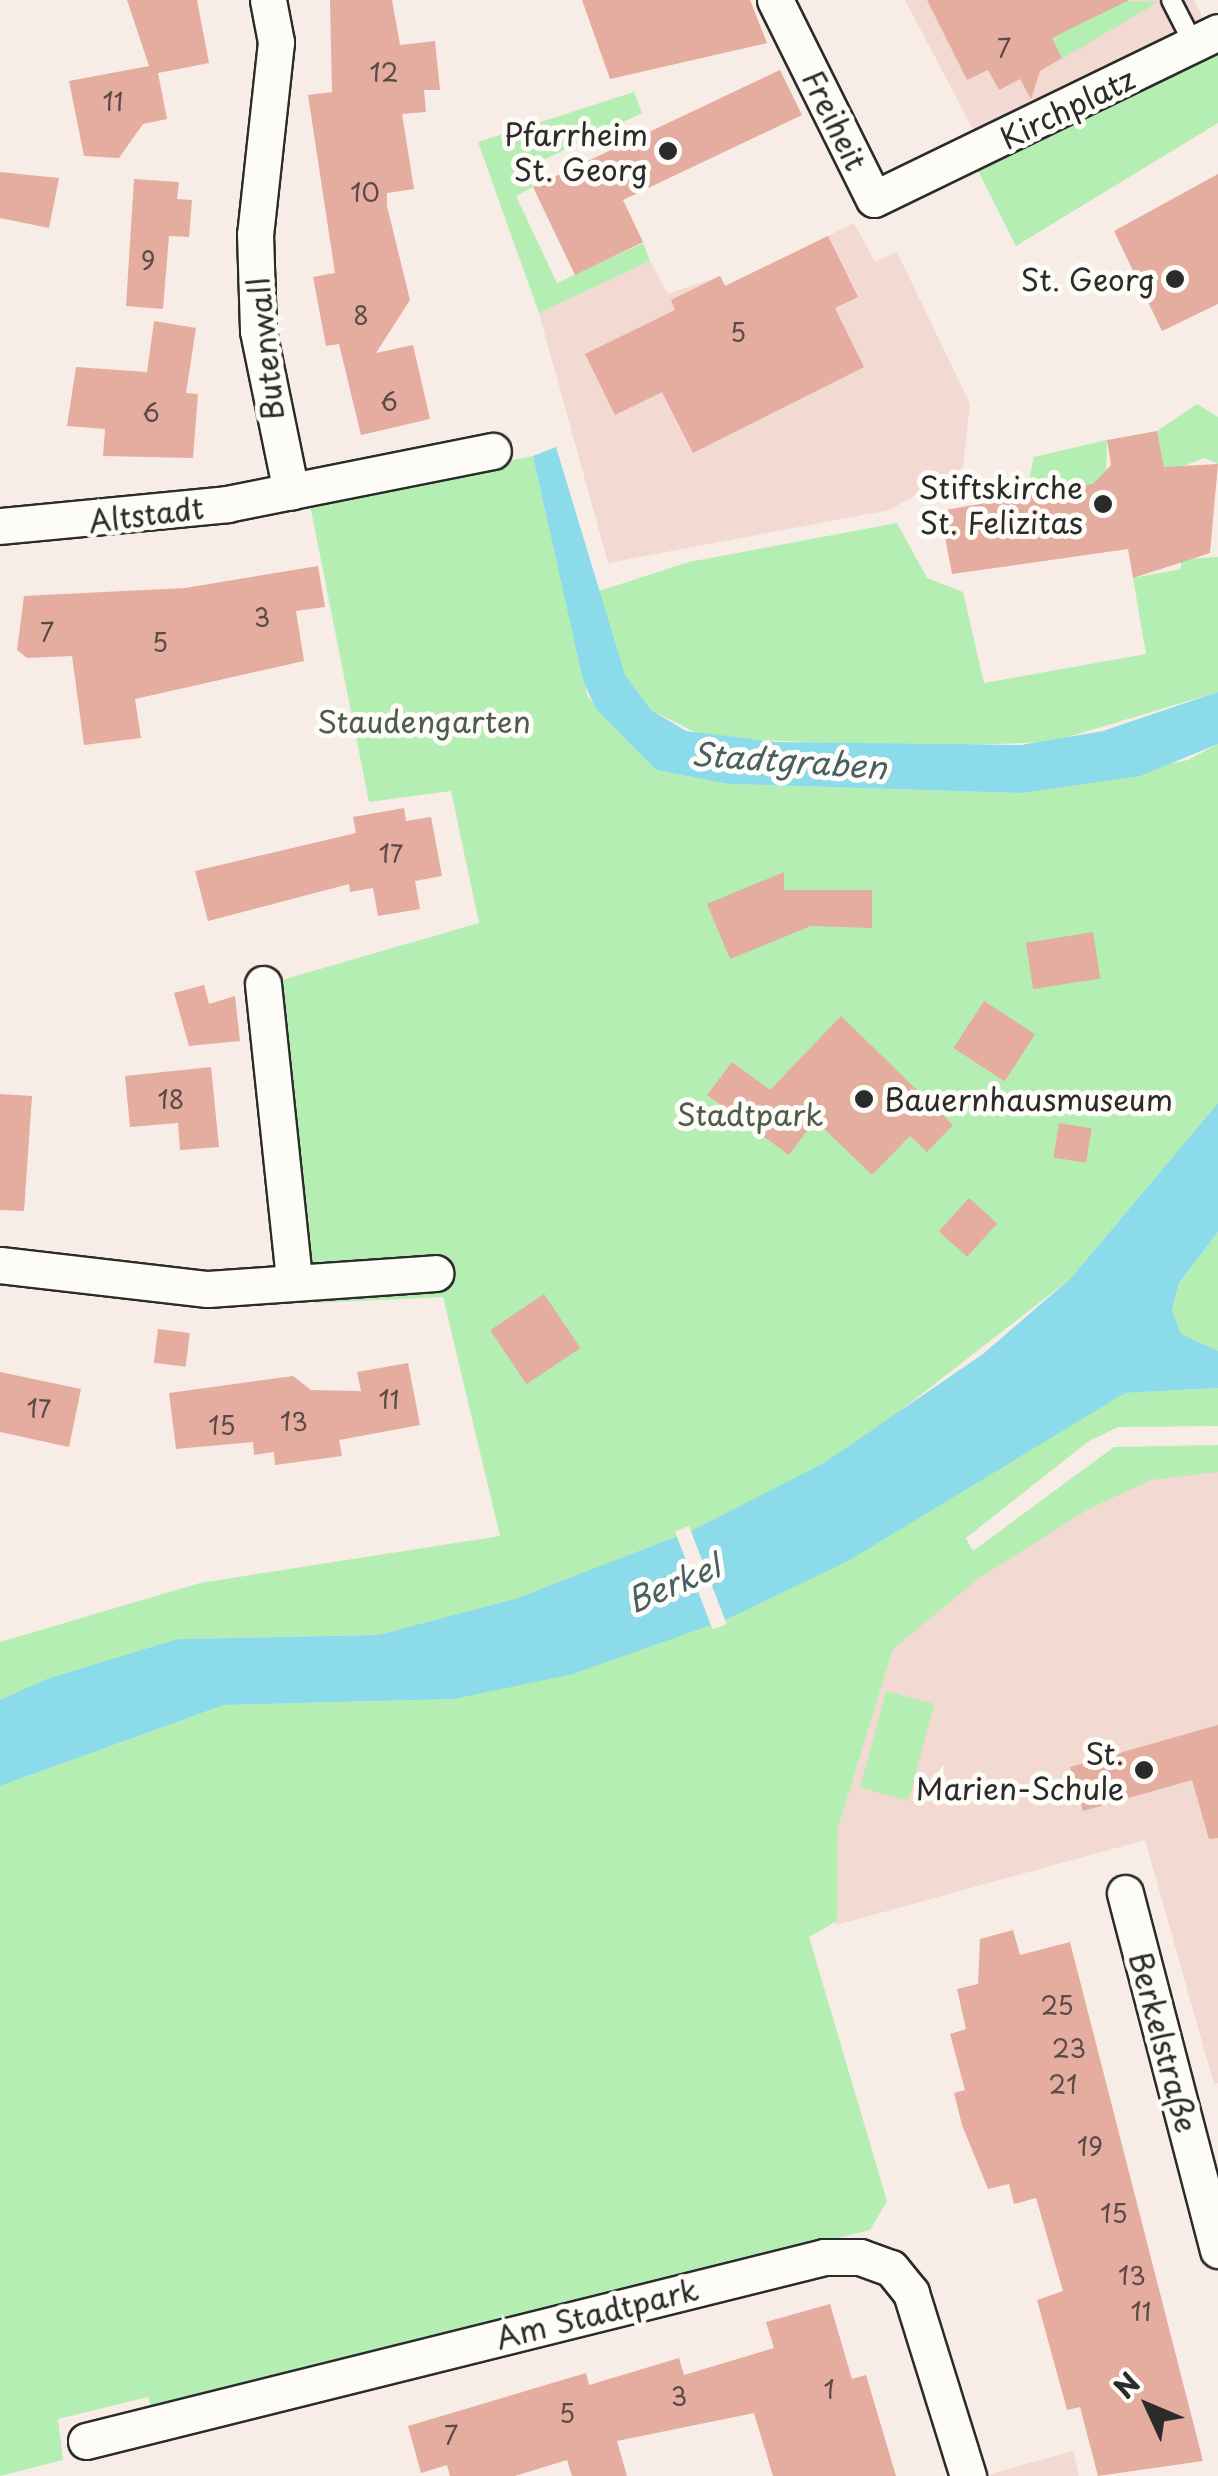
<!DOCTYPE html>
<html>
<head>
<meta charset="utf-8">
<style>
  body { margin:0 }
  #map { position:relative; width:1218px; height:2476px; overflow:hidden; background:#f8ece6; font-family:"Playpen Sans",sans-serif }
  div>[style] { position:absolute }
  .built>* { inset:0; background:#f2d9d1 }
  .green>* { inset:0; background:#b5eeb2; transform-origin:0 0 }
  .water>* { inset:0; background:#8cdbea }
  .pier>* { inset:0; background:#f8ece6; transform-origin:0 0 }
  .building>* { inset:0; background:#e5aca0; transform-origin:0 0 }
  .roads { filter:drop-shadow(2px 0 #2b2b2b) drop-shadow(-2px 0 #2b2b2b) drop-shadow(0 2px #2b2b2b) drop-shadow(0 -2px #2b2b2b) }
  .service>* { height:18px; margin:-9px; padding:0 9px; transform-origin:9px; border-radius:9px; background:#fdfcf7 }
  .minor>* { height:35px; margin:-17.5px; padding:0 17.5px; transform-origin:17.5px; border-radius:17.5px; background:#fdfcf7 }
  .dots>* { width:28px; height:28px; translate:-50% -50%; box-sizing:border-box; border:5px solid #fdfcf7; border-radius:50% }
  span { translate:-50% -50%; white-space:nowrap; text-align:center; line-height:1.15; -webkit-text-stroke:10px #fdfcf7; paint-order:stroke }
  .number-label { font-size:25px; color:#5a4b48 }
  .number-label span { -webkit-text-stroke-width:0 }
  .street-label { font-size:30px; color:#2b2b2b }
  .poi-label { font-size:30px; color:#2b2b2b }
  .right { translate:-100% -50%; text-align:right }
  .left { translate:0 -50%; text-align:left }
  .park-label { font-size:30px; color:#4e5c4d }
  .water-label { font-size:32px; color:#486064; font-style:italic }
  .north { position:absolute; left:1098px; top:2356px; width:100px; height:100px; -webkit-text-stroke:8px #fdfcf7; paint-order:stroke; rotate:314deg; font-size:28px; font-weight:700; line-height:40px; text-align:center; color:#2b2b2b }
  .north::after { content:''; display:block; margin:auto; width:35px; height:45px; background:#2b2b2b; clip-path:polygon(50% 0,100% 100%,50% 72%,0 100%) }
</style>
</head>
<body>
<div id="map">
  <div class="built">
    <i style="clip-path:polygon(905px 0,1194px 0,1203px 18px,976px 135px)"></i>
    <i style="clip-path:polygon(854px 223px,875px 262px,897px 252px,970px 404px,963px 468px,889px 510px,608px 563px,539px 313px,650px 261px,668px 294px,720px 276px,726px 286px)"></i>
    <i style="clip-path:polygon(1218px 1451px,1218px 2083px,1214px 2084px,1145px 1840px,836px 1925px,838px 1828px,893px 1649px,1070px 1492px)"></i>
    <i style="clip-path:polygon(1073px 2451px,1079px 2476px,991px 2476px,990px 2474px)"></i>
  </div>
  <div class="green">
    <i style="clip-path:polygon(1104px 0,1158px 2px,1062px 59px,1052px 38px)"></i>
    <i style="clip-path:polygon(1218px 52px,1218px 123px,1016px 246px,978px 171px)"></i>
    <i style="clip-path:polygon(634px 92px,642px 113px,524px 169px,533px 187px,516px 196px,557px 283px,643px 243px,650px 261px,539px 313px,478px 142px)"></i>
    <i style="clip-path:polygon(1197px 404px,1218px 417px,1218px 464px,1204px 458px,1165px 473px,1157px 431px)"></i>
    <i style="clip-path:polygon(1107px 440px,1106px 483px,1025px 498px,1034px 457px)"></i>
    <i style="clip-path:polygon(533px 456px,588px 697px,656px 770px,728px 784px,1021px 793px,1188px 760px,1218px 744px,1218px 1103px,1071px 1278px,896px 1414px,1064px 1424px,1125px 1393px,1218px 1388px,1218px 1426px,1118px 1427px,1089px 1441px,966px 1538px,973px 1551px,1114px 1447px,1218px 1445px,1218px 1472px,1151px 1480px,1090px 1508px,979px 1578px,893px 1649px,838px 1828px,837px 1921px,809px 1937px,887px 2201px,870px 2230px,152px 2409px,148px 2397px,58px 2419px,63px 2460px,0 2476px,0 1786px,224px 1705px,454px 1699px,514px 1600px,378px 1635px,178px 1639px,0 1700px,0 1642px,200px 1583px,500px 1536px,443px 1297px,315px 1303px,282px 980px,479px 923px,451px 791px,369px 802px,309px 500px)"></i>
    <i style="clip-path:polygon(897px 523px,927px 578px,963px 592px,984px 683px,1146px 654px,1133px 578px,1181px 569px,1181px 559px,1218px 557px,1218px 692px,1051px 742px,906px 747px,705px 737px,651px 710px,625px 675px,593px 593px,689px 562px)"></i>
    <i style="clip-path:polygon(1218px 1232px,1218px 1351px,1181px 1334px,1172px 1310px,1179px 1283px)"></i>
    <i style="left:886px;top:1691px;width:50px;height:100px;rotate:15deg"></i>
  </div>
  <div class="water">
    <i style="clip-path:polygon(556px 447px,625px 675px,651px 710px,686px 731px,777px 742px,1021px 745px,1103px 731px,1218px 692px,1218px 744px,1140px 776px,1021px 793px,728px 784px,656px 770px,596px 709px,583px 680px,533px 456px)"></i>
    <i style="clip-path:polygon(1218px 1103px,1218px 1232px,1179px 1283px,1172px 1310px,1181px 1334px,1218px 1351px,1218px 1388px,1125px 1393px,848px 1561px,725px 1620px,573px 1674px,454px 1699px,224px 1705px,0 1786px,0 1700px,47px 1679px,178px 1639px,378px 1635px,515px 1599px,691px 1531px,824px 1463px,983px 1354px,1071px 1278px)"></i>
  </div>
  <div class="pier">
    <i style="left:689px;top:1526px;width:105px;height:15px;rotate:69deg"></i>
  </div>
  <div class="building">
    <i style="clip-path:polygon(127px 0,197px 0,209px 63px,158px 73px,167px 119px,143px 124px,119px 158px,84px 156px,69px 81px,149px 66px)"></i>
    <i style="clip-path:polygon(330px 0,392px 0,400px 45px,435px 41px,440px 90px,424px 90px,426px 112px,402px 114px,414px 189px,387px 193px,387px 206px,410px 300px,376px 353px,413px 345px,430px 419px,361px 435px,339px 344px,326px 346px,313px 277px,335px 273px,308px 95px,332px 92px)"></i>
    <i style="clip-path:polygon(582px 0,750px 0,767px 43px,610px 79px)"></i>
    <i style="clip-path:polygon(927px 0,1129px 0,1052px 38px,1062px 58px,1040px 71px,1031px 99px,1020px 79px,999px 90px,988px 70px,967px 80px)"></i>
    <i style="clip-path:polygon(780px 70px,802px 115px,623px 200px,643px 242px,575px 275px,533px 187px)"></i>
    <i style="clip-path:polygon(0 172px,59px 178px,49px 228px,0 218px)"></i>
    <i style="clip-path:polygon(1218px 174px,1218px 304px,1162px 331px,1114px 231px)"></i>
    <i style="clip-path:polygon(134px 179px,179px 182px,177px 199px,192px 200px,189px 237px,169px 236px,163px 309px,126px 306px)"></i>
    <i style="clip-path:polygon(828px 236px,858px 297px,835px 308px,864px 367px,693px 453px,662px 392px,615px 415px,585px 354px,675px 310px,671px 300px,720px 276px,725px 286px)"></i>
    <i style="clip-path:polygon(154px 321px,196px 328px,186px 393px,198px 394px,193px 458px,103px 456px,105px 429px,67px 426px,76px 367px,147px 372px)"></i>
    <i style="clip-path:polygon(1157px 431px,1164px 467px,1218px 464px,1210px 553px,1133px 578px,1128px 549px,952px 574px,940px 511px,1093px 484px,1111px 465px,1107px 440px)"></i>
    <i style="clip-path:polygon(318px 566px,325px 607px,296px 611px,304px 661px,135px 699px,141px 738px,84px 745px,72px 656px,27px 658px,17px 650px,24px 596px,185px 588px)"></i>
    <i style="clip-path:polygon(404px 808px,406px 821px,431px 817px,442px 876px,415px 881px,420px 909px,378px 916px,373px 888px,350px 892px,349px 884px,208px 921px,195px 871px,356px 833px,353px 817px)"></i>
    <i style="clip-path:polygon(784px 872px,784px 890px,872px 890px,872px 928px,811px 926px,730px 959px,707px 904px)"></i>
    <i style="left:1093px;top:932px;width:47px;height:68px;rotate:81deg"></i>
    <i style="clip-path:polygon(204px 985px,209px 1004px,235px 996px,240px 1041px,189px 1046px,174px 993px)"></i>
    <i style="left:984px;top:1001px;width:61px;height:56px;rotate:33deg"></i>
    <i style="clip-path:polygon(841px 1016px,953px 1125px,927px 1152px,910px 1136px,872px 1175px,815px 1120px,789px 1155px,707px 1095px,732px 1062px,770px 1090px)"></i>
    <i style="clip-path:polygon(211px 1067px,219px 1147px,180px 1150px,178px 1123px,130px 1127px,125px 1076px)"></i>
    <i style="clip-path:polygon(0 1094px,32px 1096px,24px 1211px,0 1210px)"></i>
    <i style="left:1059px;top:1123px;width:33px;height:35px;rotate:9deg"></i>
    <i style="left:969px;top:1198px;width:38px;height:45px;rotate:42deg"></i>
    <i style="left:544px;top:1294px;width:65px;height:65px;rotate:56deg"></i>
    <i style="left:158px;top:1329px;width:32px;height:34px;rotate:7deg"></i>
    <i style="clip-path:polygon(408px 1363px,420px 1425px,339px 1440px,342px 1456px,275px 1465px,274px 1452px,254px 1455px,253px 1442px,176px 1449px,169px 1393px,293px 1376px,311px 1390px,361px 1391px,357px 1372px)"></i>
    <i style="clip-path:polygon(0 1372px,81px 1389px,69px 1447px,0 1432px)"></i>
    <i style="clip-path:polygon(1218px 1725px,1218px 1838px,1209px 1839px,1192px 1780px,1083px 1811px,1070px 1767px)"></i>
    <i style="clip-path:polygon(1013px 1930px,1020px 1955px,1070px 1942px,1203px 2461px,1098px 2476px,1080px 2407px,1067px 2410px,1037px 2300px,1063px 2291px,1036px 2198px,1014px 2204px,1009px 2184px,988px 2189px,962px 2125px,954px 2093px,965px 2090px,950px 2034px,966px 2029px,957px 1989px,978px 1984px,980px 1939px)"></i>
    <i style="clip-path:polygon(830px 2304px,852px 2379px,866px 2375px,896px 2476px,773px 2476px,754px 2413px,617px 2441px,627px 2476px,572px 2476px,567px 2460px,515px 2476px,450px 2476px,447px 2465px,421px 2473px,408px 2426px,586px 2373px,589px 2385px,679px 2358px,684px 2375px,774px 2348px,766px 2322px)"></i>
  </div>
  <div class="roads">
    <div class="service">
      <i style="left:1171px;top:0;width:51px;rotate:62.9deg"></i>
    </div>
    <div class="minor">
      <i style="left:268px;top:0;width:43px;rotate:79.2deg"></i>
      <i style="left:276px;top:42px;width:193px;rotate:96.2deg"></i>
      <i style="left:255px;top:234px;width:97px;rotate:88.2deg"></i>
      <i style="left:258px;top:331px;width:164px;rotate:78.4deg"></i>
      <i style="left:775px;top:0;width:222px;rotate:63.6deg"></i>
      <i style="left:874px;top:199px;width:382px;rotate:-25.9deg"></i>
      <i style="left:0;top:526px;width:228px;rotate:-5.5deg"></i>
      <i style="left:227px;top:504px;width:271px;rotate:-11.3deg"></i>
      <i style="left:263px;top:984px;width:298px;rotate:84deg"></i>
      <i style="left:0;top:1265px;width:209px;rotate:6.6deg"></i>
      <i style="left:208px;top:1289px;width:228px;rotate:-4deg"></i>
      <i style="left:1125px;top:1893px;width:369px;rotate:75.4deg"></i>
      <i style="left:86px;top:2441px;width:761px;rotate:-14deg"></i>
      <i style="left:824px;top:2257px;width:36px"></i>
      <i style="left:860px;top:2257px;width:33px;rotate:20deg"></i>
      <i style="left:891px;top:2268px;width:32px;rotate:51deg"></i>
      <i style="left:911px;top:2293px;width:192px;rotate:72.7deg"></i>
    </div>
  </div>
  <div class="dots">
    <i style="left:668px;top:151px;background:#2b2b2b"></i>
    <i style="left:1175px;top:279px;background:#2b2b2b"></i>
    <i style="left:1103px;top:504px;background:#2b2b2b"></i>
    <i style="left:864px;top:1099px;background:#2b2b2b"></i>
    <i style="left:1144px;top:1770px;background:#2b2b2b"></i>
  </div>
  <div class="number-label">
    <span style="left:1004px;top:48px">7</span>
    <span style="left:384px;top:72px">12</span>
    <span style="left:113px;top:101px">11</span>
    <span style="left:365px;top:192px">10</span>
    <span style="left:148px;top:260px">9</span>
    <span style="left:361px;top:315px">8</span>
    <span style="left:738px;top:332px">5</span>
    <span style="left:389px;top:401px">6</span>
    <span style="left:151px;top:412px">6</span>
    <span style="left:262px;top:617px">3</span>
    <span style="left:47px;top:632px">7</span>
    <span style="left:160px;top:642px">5</span>
    <span style="left:391px;top:853px">17</span>
    <span style="left:171px;top:1099px">18</span>
    <span style="left:389px;top:1399px">11</span>
    <span style="left:39px;top:1408px">17</span>
    <span style="left:294px;top:1421px">13</span>
    <span style="left:222px;top:1425px">15</span>
    <span style="left:1057px;top:2005px">25</span>
    <span style="left:1069px;top:2048px">23</span>
    <span style="left:1063px;top:2084px">21</span>
    <span style="left:1090px;top:2146px">19</span>
    <span style="left:1114px;top:2213px">15</span>
    <span style="left:1132px;top:2275px">13</span>
    <span style="left:1141px;top:2311px">11</span>
    <span style="left:829px;top:2389px">1</span>
    <span style="left:679px;top:2396px">3</span>
    <span style="left:567px;top:2413px">5</span>
    <span style="left:451px;top:2435px">7</span>
  </div>
  <div class="street-label">
    <span style="left:1067px;top:108px;rotate:-26deg">Kirchplatz</span>
    <span style="left:835px;top:120px;rotate:64deg">Freiheit</span>
    <span style="left:265px;top:349px;rotate:-96deg">Butenwall</span>
    <span style="left:146px;top:514px;rotate:-7deg">Altstadt</span>
    <span style="left:1164px;top:2042px;rotate:75deg">Berkelstraße</span>
    <span style="left:597px;top:2313px;rotate:-14deg">Am Stadtpark</span>
  </div>
  <div class="poi-label">
    <span class="right" style="left:648px;top:151px">Pfarrheim<br>St. Georg</span>
    <span class="right" style="left:1155px;top:279px">St. Georg</span>
    <span class="right" style="left:1083px;top:504px">Stiftskirche<br>St. Felizitas</span>
    <span class="left" style="left:884px;top:1099px">Bauernhausmuseum</span>
    <span class="right" style="left:1124px;top:1770px">St.<br>Marien-Schule</span>
  </div>
  <div class="park-label">
    <span style="left:424px;top:721px">Staudengarten</span>
    <span style="left:750px;top:1114px">Stadtpark</span>
  </div>
  <div class="water-label">
    <span style="left:789px;top:760px;rotate:4deg">Stadtgraben</span>
    <span style="left:673px;top:1583px;rotate:-23deg">Berkel</span>
  </div>
  <div class="north">N</div>
</div>
</body>
</html>
